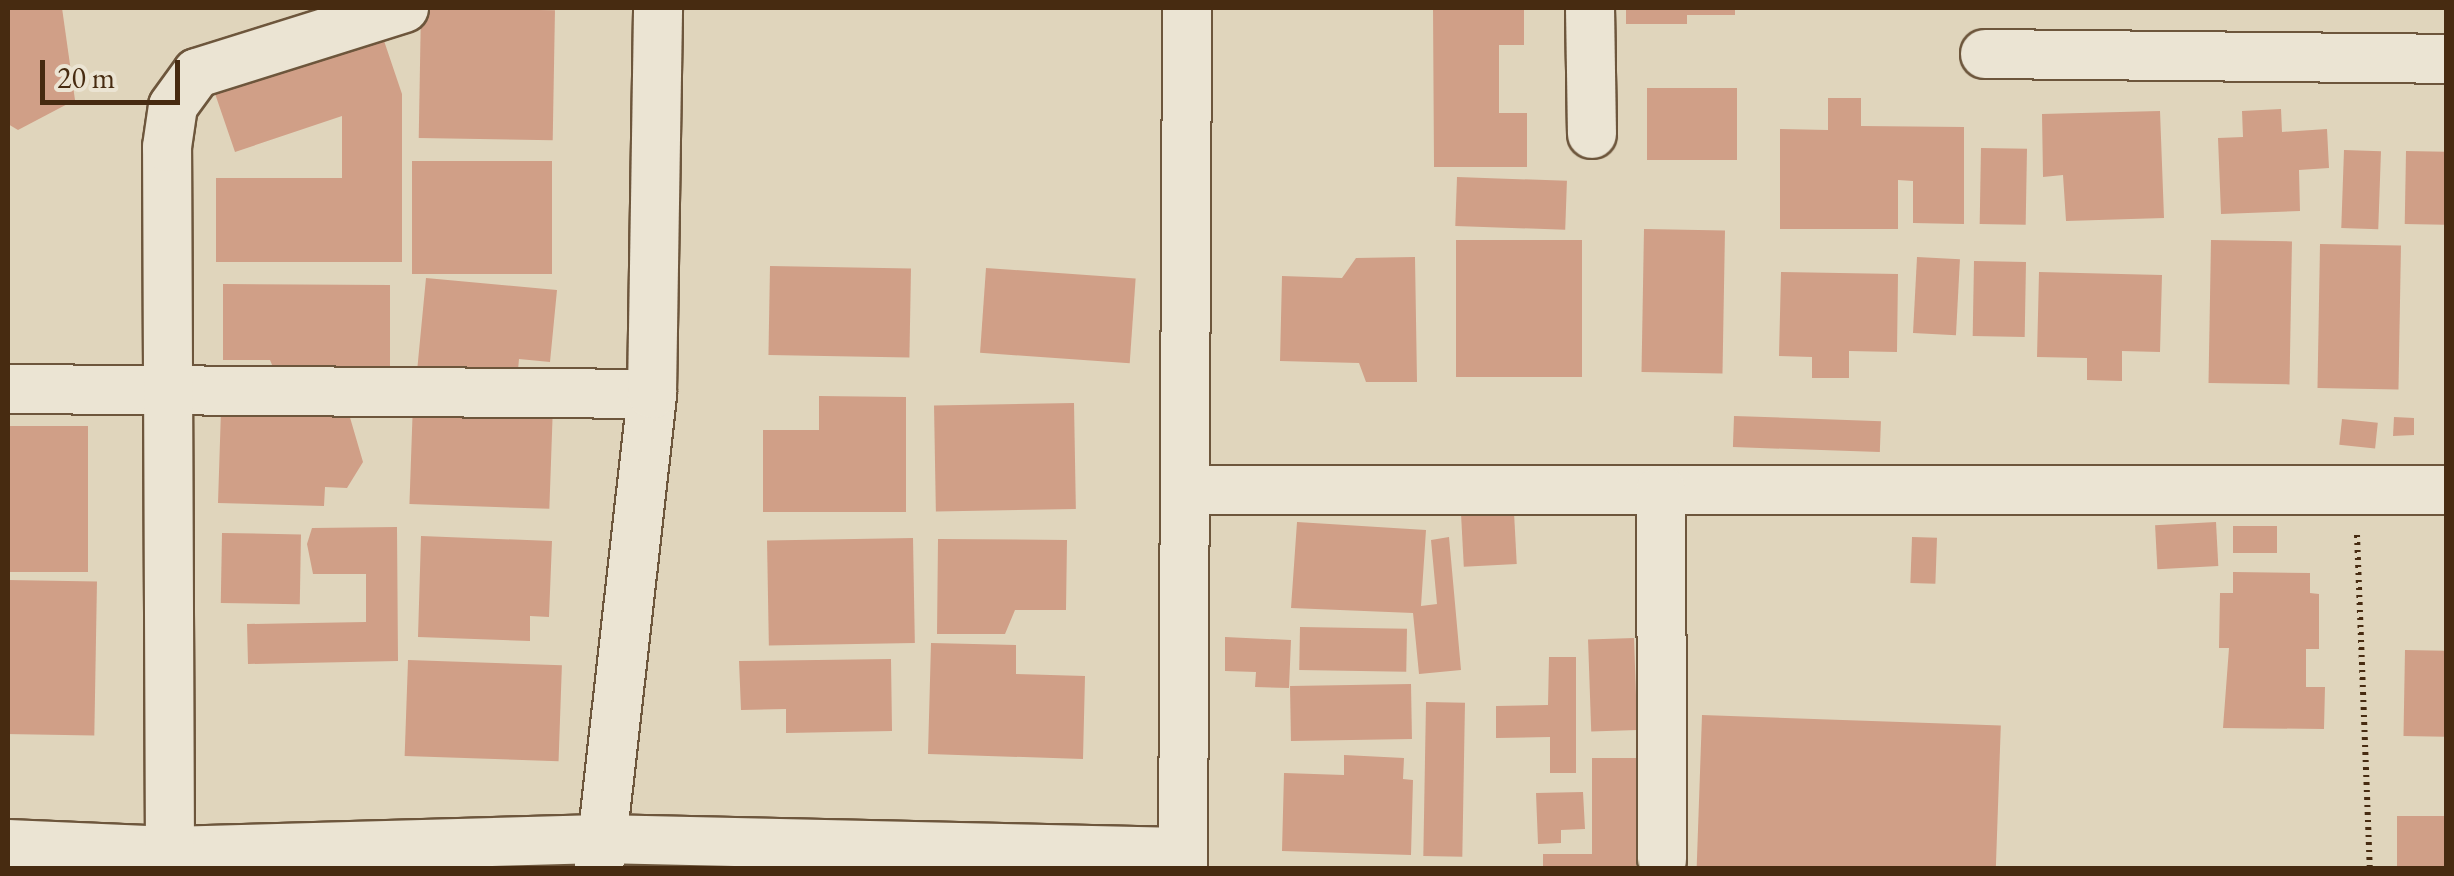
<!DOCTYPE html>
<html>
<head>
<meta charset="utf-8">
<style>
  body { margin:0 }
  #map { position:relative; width:2454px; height:876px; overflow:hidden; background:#e0d5bc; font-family:"EB Garamond",serif }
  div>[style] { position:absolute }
  .building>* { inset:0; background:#d09f87; transform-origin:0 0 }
  .path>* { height:6px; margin-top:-3px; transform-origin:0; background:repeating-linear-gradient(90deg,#472b11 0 2.5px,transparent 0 7.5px) }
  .roads { filter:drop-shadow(2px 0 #6d563c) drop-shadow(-2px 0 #6d563c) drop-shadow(0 2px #6d563c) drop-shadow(0 -2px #6d563c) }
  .minor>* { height:48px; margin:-24px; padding:0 24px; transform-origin:24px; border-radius:24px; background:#ebe4d3 }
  span { translate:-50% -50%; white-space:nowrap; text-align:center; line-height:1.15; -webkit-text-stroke:8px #ebe4d3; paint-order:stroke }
  .frame { position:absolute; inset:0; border:10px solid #472b11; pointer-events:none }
  .scale { position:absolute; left:40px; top:60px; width:140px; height:45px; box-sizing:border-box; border:5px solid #472b11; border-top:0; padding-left:12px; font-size:30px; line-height:35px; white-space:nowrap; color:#472b11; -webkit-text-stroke:8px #ebe4d3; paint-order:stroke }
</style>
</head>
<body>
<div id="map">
  <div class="building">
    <i style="clip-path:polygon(8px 8px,62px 8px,75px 100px,18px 130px,8px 124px)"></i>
    <i style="left:421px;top:8px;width:134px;height:130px;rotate:1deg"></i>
    <i style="clip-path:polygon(1433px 8px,1524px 8px,1524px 45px,1499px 45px,1499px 113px,1527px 113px,1527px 167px,1434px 167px)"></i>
    <i style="clip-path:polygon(1626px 8px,1735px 8px,1735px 15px,1687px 15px,1687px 24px,1626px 24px)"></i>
    <i style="clip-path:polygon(378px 23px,402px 94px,402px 262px,216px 262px,216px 178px,342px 178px,342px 116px,235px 152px,210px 79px)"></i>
    <i style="left:1647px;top:88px;width:90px;height:72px"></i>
    <i style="clip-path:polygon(1828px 98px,1861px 98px,1861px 126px,1964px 127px,1964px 224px,1913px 223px,1913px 181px,1898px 180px,1898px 229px,1780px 229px,1780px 129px,1828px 130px)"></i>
    <i style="clip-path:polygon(2281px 109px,2282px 132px,2327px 129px,2329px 168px,2299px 170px,2300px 211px,2221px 214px,2218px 138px,2243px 137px,2242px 111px)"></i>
    <i style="clip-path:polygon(2160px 111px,2164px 218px,2066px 221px,2063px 175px,2043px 177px,2042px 114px)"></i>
    <i style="left:1981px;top:148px;width:46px;height:76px;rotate:1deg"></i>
    <i style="left:2344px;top:150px;width:37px;height:78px;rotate:2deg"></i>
    <i style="left:2406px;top:151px;width:40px;height:73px;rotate:1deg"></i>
    <i style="left:412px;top:161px;width:140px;height:113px"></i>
    <i style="left:1457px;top:177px;width:110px;height:49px;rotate:2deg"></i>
    <i style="left:1644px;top:229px;width:81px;height:143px;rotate:1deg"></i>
    <i style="left:1456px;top:240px;width:126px;height:137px"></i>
    <i style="left:2211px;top:240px;width:81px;height:143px;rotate:1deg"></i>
    <i style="left:2320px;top:244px;width:81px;height:144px;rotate:1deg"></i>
    <i style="clip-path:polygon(1415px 257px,1417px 382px,1366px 382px,1359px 363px,1280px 361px,1282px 276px,1342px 278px,1356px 258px)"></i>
    <i style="left:1917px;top:257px;width:43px;height:76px;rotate:3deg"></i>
    <i style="left:1974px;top:261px;width:52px;height:75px;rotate:1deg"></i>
    <i style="left:770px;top:266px;width:141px;height:89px;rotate:1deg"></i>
    <i style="left:986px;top:268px;width:150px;height:85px;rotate:4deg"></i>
    <i style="clip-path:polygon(1781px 272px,1898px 274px,1897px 352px,1849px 351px,1849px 378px,1812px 378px,1812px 357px,1779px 356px)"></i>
    <i style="clip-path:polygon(2039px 272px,2162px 275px,2160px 352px,2122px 351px,2122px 381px,2087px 380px,2087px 358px,2037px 357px)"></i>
    <i style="clip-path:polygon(426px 278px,557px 290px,550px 362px,519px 359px,516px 392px,416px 382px)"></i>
    <i style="clip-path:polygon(223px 284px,390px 285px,390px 380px,278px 379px,270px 360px,223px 360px)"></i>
    <i style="clip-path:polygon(819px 396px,906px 397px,906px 512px,763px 512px,763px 430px,819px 430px)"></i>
    <i style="left:413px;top:402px;width:140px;height:102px;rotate:2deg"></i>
    <i style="left:1074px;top:403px;width:106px;height:140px;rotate:89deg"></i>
    <i style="clip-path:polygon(221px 410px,349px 414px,363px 462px,347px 488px,325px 487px,324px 506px,218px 503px)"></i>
    <i style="left:1734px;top:416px;width:147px;height:31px;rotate:2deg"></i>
    <i style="clip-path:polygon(2394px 417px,2414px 418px,2414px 435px,2393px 436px)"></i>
    <i style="left:2342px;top:419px;width:36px;height:26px;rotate:6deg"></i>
    <i style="left:88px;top:426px;width:146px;height:80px;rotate:90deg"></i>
    <i style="left:1514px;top:512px;width:52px;height:53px;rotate:87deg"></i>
    <i style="clip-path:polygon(1297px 522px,1426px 530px,1421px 606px,1437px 604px,1431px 540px,1449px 537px,1461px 670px,1419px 674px,1413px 613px,1291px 608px)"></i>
    <i style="left:2216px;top:522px;width:44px;height:61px;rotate:87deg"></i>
    <i style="left:2233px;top:526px;width:44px;height:27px"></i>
    <i style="clip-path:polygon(397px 527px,398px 661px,248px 664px,247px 624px,366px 622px,366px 574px,313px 574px,307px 544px,312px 528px)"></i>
    <i style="left:222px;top:533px;width:79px;height:70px;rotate:1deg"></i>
    <i style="clip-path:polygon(421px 536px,552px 541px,549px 617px,530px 616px,530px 641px,418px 637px)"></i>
    <i style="left:1912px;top:537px;width:25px;height:46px;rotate:2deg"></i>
    <i style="left:913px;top:538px;width:105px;height:146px;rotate:89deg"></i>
    <i style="clip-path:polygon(938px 539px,1067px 540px,1066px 610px,1015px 610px,1005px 634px,937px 634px)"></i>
    <i style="clip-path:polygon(2233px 572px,2310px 573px,2310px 593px,2319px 594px,2319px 649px,2306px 649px,2306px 687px,2325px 687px,2324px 729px,2223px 728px,2229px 648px,2219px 648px,2220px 593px,2233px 593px)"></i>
    <i style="left:8px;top:580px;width:89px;height:154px;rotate:1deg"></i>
    <i style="left:1300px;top:627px;width:107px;height:43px;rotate:1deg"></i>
    <i style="clip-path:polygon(1225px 637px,1291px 640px,1289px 688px,1255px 687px,1256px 672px,1225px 671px)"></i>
    <i style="left:1634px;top:638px;width:92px;height:46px;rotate:88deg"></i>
    <i style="clip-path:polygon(931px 643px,1016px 645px,1016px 674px,1085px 676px,1083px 759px,928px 754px)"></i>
    <i style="left:2405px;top:650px;width:41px;height:86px;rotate:1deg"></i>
    <i style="clip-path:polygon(1549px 657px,1576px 657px,1576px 773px,1550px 773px,1550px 737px,1496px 738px,1496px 706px,1548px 705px)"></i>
    <i style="clip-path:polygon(891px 659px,892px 731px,786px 733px,786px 709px,741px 710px,739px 661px)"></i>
    <i style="left:408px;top:660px;width:154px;height:96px;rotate:2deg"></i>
    <i style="left:1411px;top:684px;width:55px;height:121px;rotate:89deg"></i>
    <i style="left:1426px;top:702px;width:39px;height:154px;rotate:1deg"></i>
    <i style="left:1702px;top:715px;width:299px;height:153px;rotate:2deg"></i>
    <i style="clip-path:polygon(1344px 755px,1404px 758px,1403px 779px,1413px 780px,1411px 855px,1282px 851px,1284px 773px,1344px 775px)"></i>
    <i style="clip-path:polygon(1592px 758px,1636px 758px,1636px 868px,1543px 868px,1543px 854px,1592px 854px)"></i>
    <i style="clip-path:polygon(1583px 792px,1585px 829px,1561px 830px,1561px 843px,1538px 844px,1536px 793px)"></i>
    <i style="left:2446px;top:816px;width:52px;height:49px;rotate:90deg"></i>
  </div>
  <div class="path">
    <i style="left:2357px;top:535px;width:333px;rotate:87.8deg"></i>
  </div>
  <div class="roads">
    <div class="minor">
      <i style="left:1590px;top:8px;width:126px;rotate:89.1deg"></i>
      <i style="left:1985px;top:54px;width:461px;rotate:0.6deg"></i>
      <i style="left:8px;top:389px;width:644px;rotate:0.44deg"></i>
      <i style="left:1189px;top:490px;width:1257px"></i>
      <i style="left:1661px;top:490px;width:369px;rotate:89.8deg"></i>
      <i style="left:8px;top:844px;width:162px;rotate:2.5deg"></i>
      <i style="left:170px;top:851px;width:430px;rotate:-1.6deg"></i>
      <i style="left:600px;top:839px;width:582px;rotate:1.28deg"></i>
      <i style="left:170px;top:851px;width:704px;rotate:-90.24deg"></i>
      <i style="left:167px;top:147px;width:41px;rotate:-81.7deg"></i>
      <i style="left:173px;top:106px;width:41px;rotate:-54deg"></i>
      <i style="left:197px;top:73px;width:217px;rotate:-17.4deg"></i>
      <i style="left:599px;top:868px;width:477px;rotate:-83.6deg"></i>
      <i style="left:652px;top:394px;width:386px;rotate:-89.1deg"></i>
      <i style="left:1183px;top:868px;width:860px;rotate:-89.73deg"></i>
    </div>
  </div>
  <div class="frame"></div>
  <div class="scale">20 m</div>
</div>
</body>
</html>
